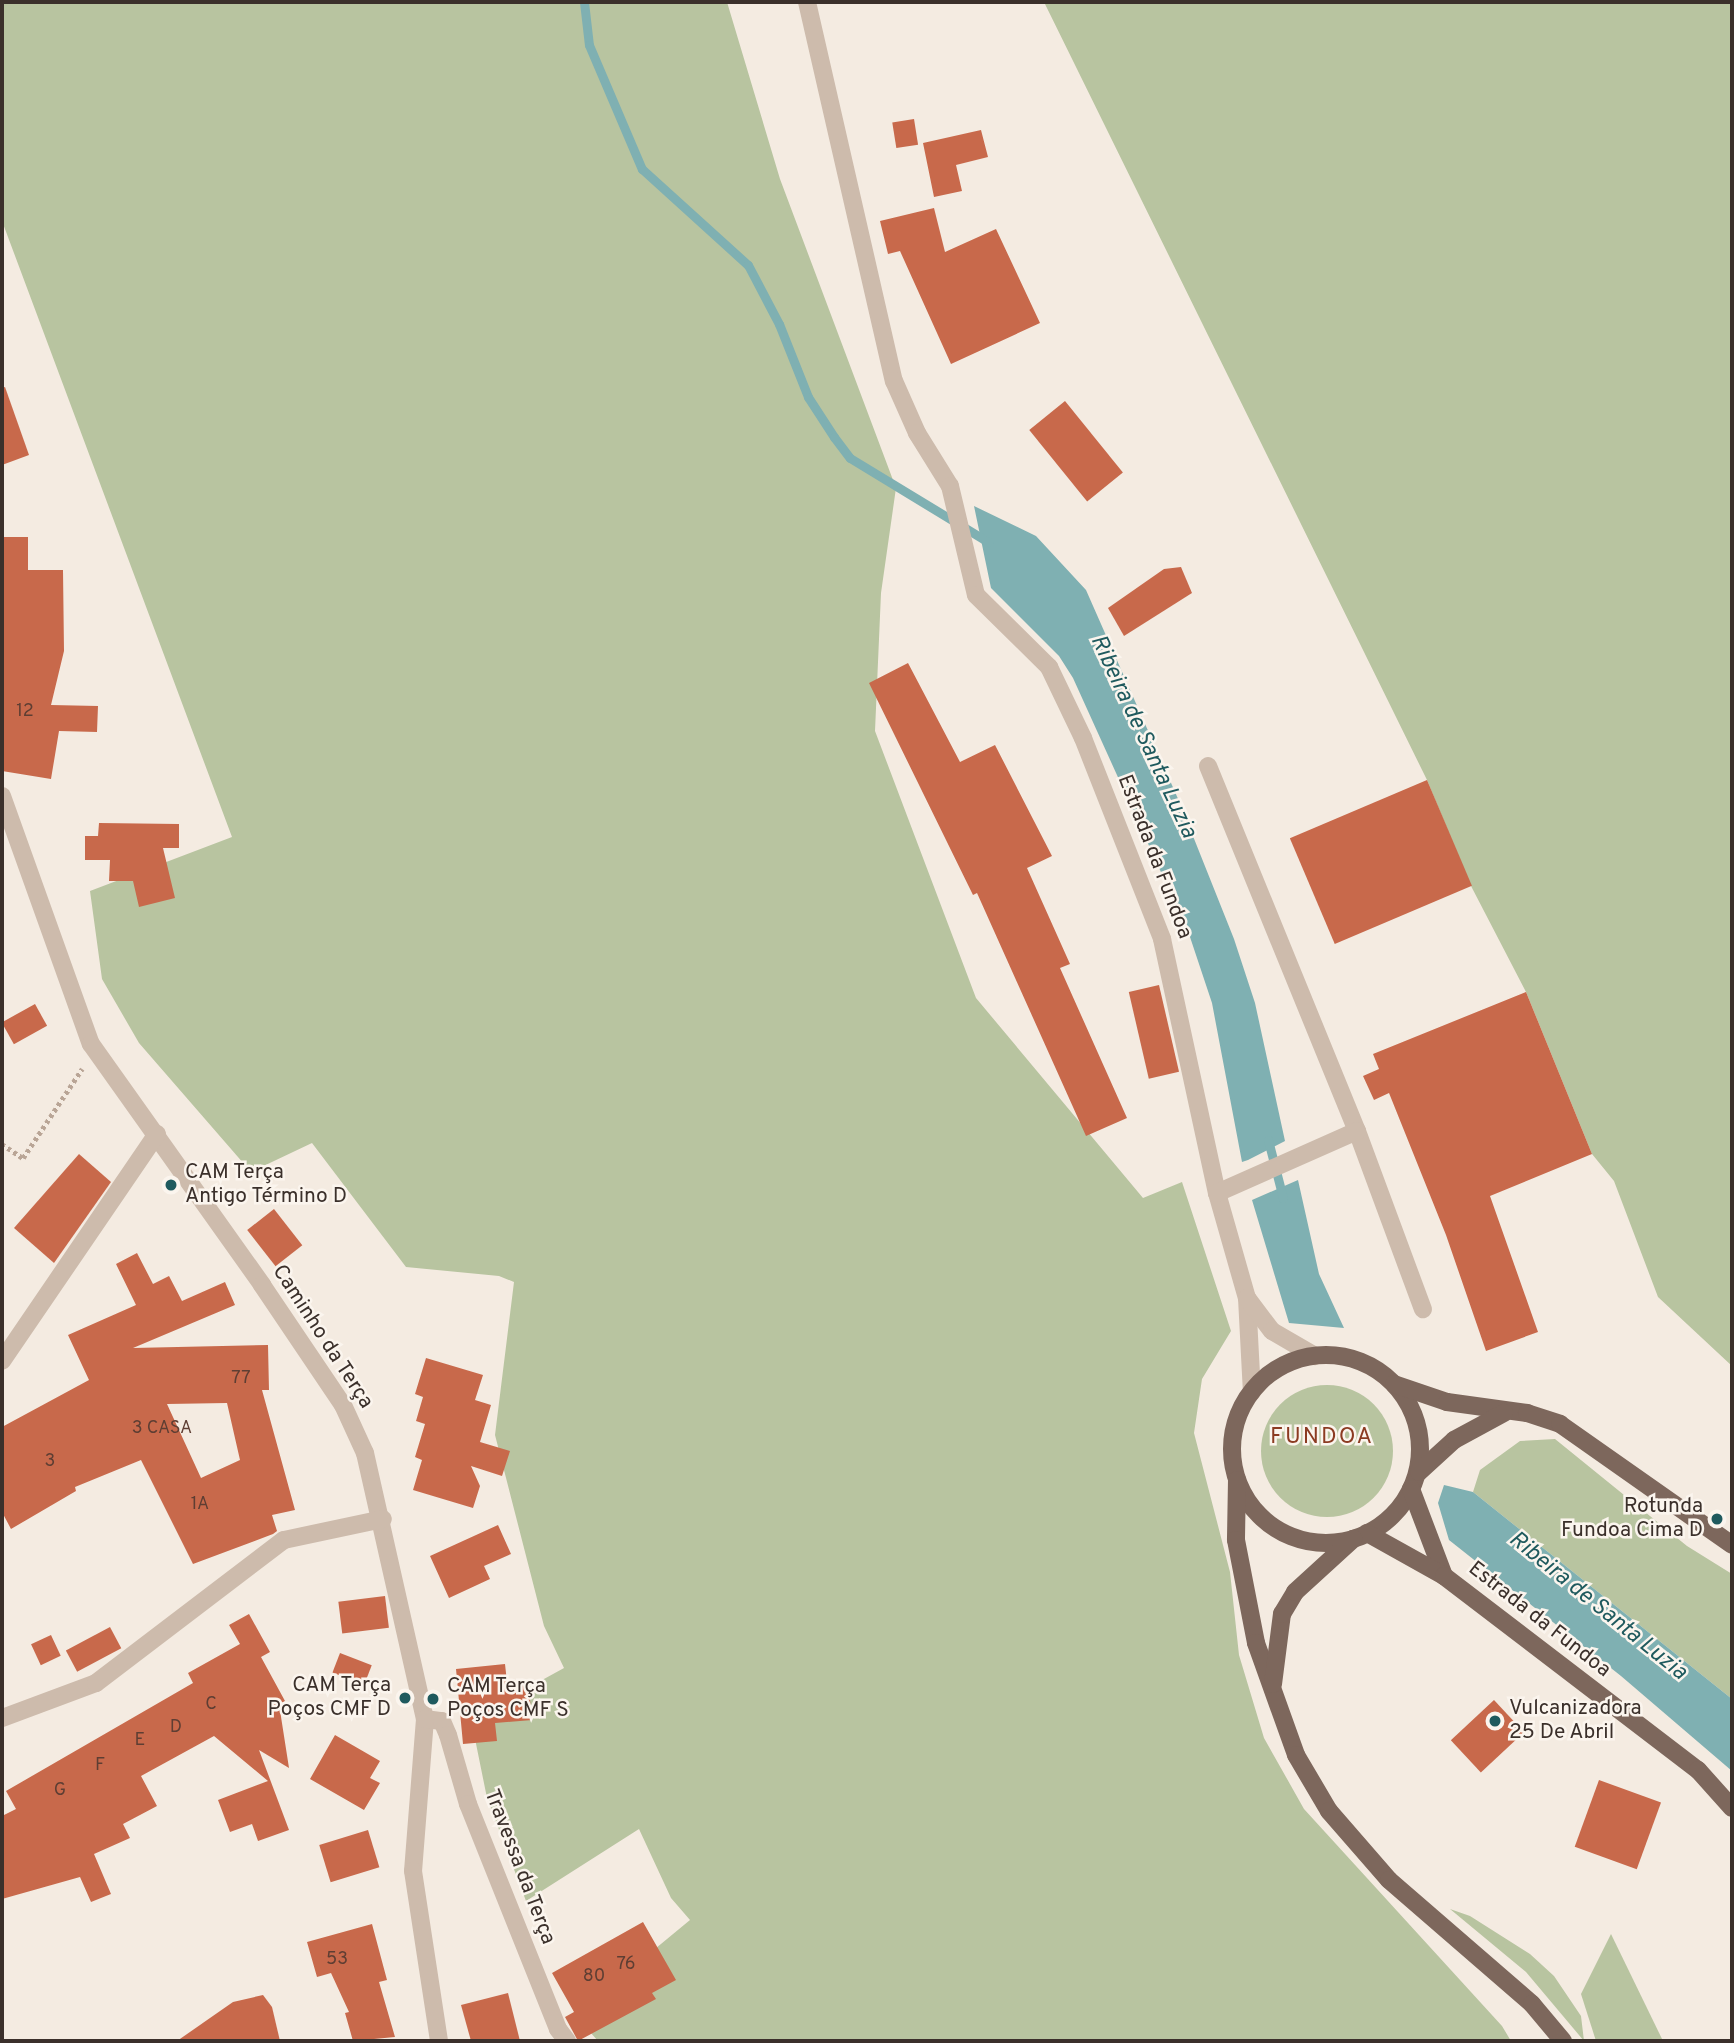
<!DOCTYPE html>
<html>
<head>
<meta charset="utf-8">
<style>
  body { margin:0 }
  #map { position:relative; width:1734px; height:2043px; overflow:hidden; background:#f4ebe1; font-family:Overpass,sans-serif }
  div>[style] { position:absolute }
  .green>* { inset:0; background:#b8c4a0 }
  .round { border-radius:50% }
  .water>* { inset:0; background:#7fb0b2 }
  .stream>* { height:9px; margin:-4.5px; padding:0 4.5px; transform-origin:4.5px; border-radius:4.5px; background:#7fb0b2 }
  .building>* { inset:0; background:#c8694b; transform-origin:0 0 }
  .path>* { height:4.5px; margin-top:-2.25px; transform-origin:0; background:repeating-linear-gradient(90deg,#b9a596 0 3.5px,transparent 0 7px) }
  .minor>* { height:18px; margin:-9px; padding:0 9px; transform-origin:9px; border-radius:9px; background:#cdbbac }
  .major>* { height:18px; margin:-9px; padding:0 9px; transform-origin:9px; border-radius:9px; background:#7d675c }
  .major>.ring { margin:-9px; padding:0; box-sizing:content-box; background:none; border:18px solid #7d675c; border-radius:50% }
  .dots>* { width:19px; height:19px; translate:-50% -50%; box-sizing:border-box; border:4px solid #fbf5ee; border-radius:50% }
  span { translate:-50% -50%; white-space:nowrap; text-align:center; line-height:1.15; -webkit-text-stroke:5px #fbf5ee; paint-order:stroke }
  .number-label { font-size:18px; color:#5e3e33 }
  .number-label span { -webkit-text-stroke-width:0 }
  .street-label { font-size:21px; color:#3b302b }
  .poi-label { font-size:21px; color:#3b302b }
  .left { translate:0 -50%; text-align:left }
  .right { translate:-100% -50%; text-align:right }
  .water-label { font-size:23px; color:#1f5a5e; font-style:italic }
  .neighbourhood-label { font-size:23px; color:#8c3b22; letter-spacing:2px }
  .frame { position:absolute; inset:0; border:4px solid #3b302b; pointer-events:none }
</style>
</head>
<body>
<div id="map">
  <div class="green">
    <i style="clip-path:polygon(2px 2px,727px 2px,780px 179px,896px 488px,881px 593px,875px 731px,976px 998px,1143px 1198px,1182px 1182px,1231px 1331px,1202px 1379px,1194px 1433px,1230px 1572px,1239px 1655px,1264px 1738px,1304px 1809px,1502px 2026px,1511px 2041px,598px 2041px,575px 2015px,690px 1920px,671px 1898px,639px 1829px,526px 1901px,487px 1798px,471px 1719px,564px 1668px,544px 1626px,495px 1435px,514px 1282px,499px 1276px,406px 1267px,312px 1143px,251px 1172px,139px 1043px,102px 979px,90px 891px,232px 837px,2px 221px)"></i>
    <i style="clip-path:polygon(1044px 2px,1732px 2px,1732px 1366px,1658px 1297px,1614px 1181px,1592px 1154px,1526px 992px,1471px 886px,1427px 780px)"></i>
    <i class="round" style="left:1261px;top:1385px;width:132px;height:132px"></i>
    <i style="clip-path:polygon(1555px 1439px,1687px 1546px,1732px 1574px,1732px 1699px,1473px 1492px,1480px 1470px,1520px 1441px)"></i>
    <i style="clip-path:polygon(1450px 1909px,1470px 1916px,1530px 1954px,1554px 1976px,1581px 2016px,1584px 2041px,1526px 1972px)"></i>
    <i style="clip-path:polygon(1611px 1934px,1663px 2041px,1596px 2041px,1581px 1994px)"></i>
  </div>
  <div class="water">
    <i style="clip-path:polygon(974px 506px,1036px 536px,1086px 590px,1179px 801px,1234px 939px,1255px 1003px,1285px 1141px,1248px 1160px,1242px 1162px,1212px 1003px,1189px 934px,1073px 678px,1059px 656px,991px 588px)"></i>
    <i style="clip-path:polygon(1298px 1180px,1319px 1274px,1344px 1328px,1289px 1323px,1252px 1200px)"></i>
    <i style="clip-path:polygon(1444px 1485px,1473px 1492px,1732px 1699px,1732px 1771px,1621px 1676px,1449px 1540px,1438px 1503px)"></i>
  </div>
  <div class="stream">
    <i style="left:584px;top:2px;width:43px;rotate:83.4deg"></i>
    <i style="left:589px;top:45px;width:135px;rotate:66.9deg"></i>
    <i style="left:642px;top:169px;width:143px;rotate:42.2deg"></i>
    <i style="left:748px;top:265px;width:67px;rotate:62.3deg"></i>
    <i style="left:779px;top:324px;width:79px;rotate:68.3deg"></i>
    <i style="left:808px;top:397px;width:48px;rotate:57deg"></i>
    <i style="left:834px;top:437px;width:26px;rotate:53deg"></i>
    <i style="left:850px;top:458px;width:162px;rotate:31.3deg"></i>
    <i style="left:1268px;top:1140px;width:60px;rotate:75.5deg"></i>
  </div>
  <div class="building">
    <i style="left:914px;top:119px;width:26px;height:22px;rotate:81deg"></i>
    <i style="clip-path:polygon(981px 130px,988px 157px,956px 165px,962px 191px,934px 197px,923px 143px)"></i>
    <i style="clip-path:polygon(934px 208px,945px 252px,996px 229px,1040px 323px,951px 364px,900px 251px,888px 254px,880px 221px)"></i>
    <i style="clip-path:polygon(5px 387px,29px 455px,2px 465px,2px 388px)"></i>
    <i style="left:1065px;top:401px;width:92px;height:46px;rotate:51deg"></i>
    <i style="clip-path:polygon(2px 537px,28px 537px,28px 570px,63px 570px,64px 651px,51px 705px,98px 706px,97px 732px,59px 731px,51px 779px,2px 771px)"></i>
    <i style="clip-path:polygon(1181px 567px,1192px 593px,1124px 636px,1108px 608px,1164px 569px)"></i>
    <i style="clip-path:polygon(908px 663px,960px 762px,995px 745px,1052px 856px,1027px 868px,1070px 964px,1060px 968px,1127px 1118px,1086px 1136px,977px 893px,973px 895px,869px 683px)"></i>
    <i style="left:1427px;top:780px;width:115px;height:149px;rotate:67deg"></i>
    <i style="clip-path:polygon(99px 823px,179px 824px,179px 848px,163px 848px,175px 898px,139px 907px,133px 881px,109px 881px,110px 860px,85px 860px,85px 836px,98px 836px)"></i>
    <i style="left:1159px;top:985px;width:89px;height:31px;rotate:77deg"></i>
    <i style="clip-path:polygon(1526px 992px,1592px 1154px,1490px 1196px,1538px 1332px,1486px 1351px,1446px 1235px,1389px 1093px,1374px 1100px,1363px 1076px,1379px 1069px,1373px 1054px)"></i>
    <i style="left:35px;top:1004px;width:25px;height:38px;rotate:61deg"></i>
    <i style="clip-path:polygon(79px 1154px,111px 1182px,54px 1263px,14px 1228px)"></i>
    <i style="left:274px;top:1209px;width:46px;height:34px;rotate:52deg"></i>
    <i style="clip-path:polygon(evenodd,137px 1253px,153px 1284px,169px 1276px,182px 1301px,225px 1282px,235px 1305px,133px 1348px,268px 1345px,269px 1390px,262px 1390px,295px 1510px,272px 1515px,277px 1531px,273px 1534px,193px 1564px,141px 1460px,75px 1487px,76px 1491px,11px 1529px,2px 1512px,2px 1427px,89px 1380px,68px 1335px,136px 1305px,116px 1264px,137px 1253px,227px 1403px,240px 1460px,201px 1478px,167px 1404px,227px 1403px)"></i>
    <i style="clip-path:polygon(426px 1358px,483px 1375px,475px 1400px,491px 1405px,480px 1442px,510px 1451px,502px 1476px,471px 1466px,480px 1486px,473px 1508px,413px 1490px,422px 1460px,415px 1457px,425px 1424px,416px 1421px,423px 1397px,415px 1394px)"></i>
    <i style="clip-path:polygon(498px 1525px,511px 1554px,484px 1566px,490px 1579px,449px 1598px,430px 1556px)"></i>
    <i style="left:385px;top:1596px;width:32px;height:47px;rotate:83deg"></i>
    <i style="clip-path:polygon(249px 1614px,270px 1652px,261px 1657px,285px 1701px,279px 1704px,289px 1768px,259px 1750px,289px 1830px,258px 1841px,252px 1824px,230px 1832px,218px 1800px,268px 1781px,214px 1736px,141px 1776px,157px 1806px,123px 1824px,130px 1838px,94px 1854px,111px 1894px,91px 1902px,80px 1877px,2px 1899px,2px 1816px,16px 1809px,6px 1791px,193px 1683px,188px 1673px,240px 1644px,229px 1625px)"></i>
    <i style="left:110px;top:1627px;width:24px;height:50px;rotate:62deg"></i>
    <i style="left:51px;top:1635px;width:23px;height:22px;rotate:65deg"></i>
    <i style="left:340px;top:1653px;width:34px;height:21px;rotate:21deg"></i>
    <i style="clip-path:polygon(505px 1664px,507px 1682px,528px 1680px,532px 1720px,495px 1723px,497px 1741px,463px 1744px,456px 1669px)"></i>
    <i style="left:1494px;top:1700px;width:44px;height:59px;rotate:47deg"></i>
    <i style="clip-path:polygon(335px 1735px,380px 1761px,370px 1778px,380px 1783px,364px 1810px,310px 1779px)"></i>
    <i style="left:1599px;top:1780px;width:66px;height:71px;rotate:20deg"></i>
    <i style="left:368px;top:1830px;width:39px;height:51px;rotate:73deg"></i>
    <i style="clip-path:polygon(643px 1922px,676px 1980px,652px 1993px,656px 1999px,578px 2041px,565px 2017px,574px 2012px,552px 1973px)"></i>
    <i style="clip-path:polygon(372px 1924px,387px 1980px,379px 1982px,395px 2037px,353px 2041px,345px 2013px,349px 2012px,331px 1973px,317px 1977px,307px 1942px)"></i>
    <i style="clip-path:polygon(508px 1993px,520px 2041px,471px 2041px,461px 2005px)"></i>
    <i style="clip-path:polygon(263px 1995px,272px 2007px,280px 2041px,177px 2041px,233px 2002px)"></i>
  </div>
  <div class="path">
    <i style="left:2px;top:1144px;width:25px;rotate:34deg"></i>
    <i style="left:23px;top:1158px;width:107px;rotate:-56.5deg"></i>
  </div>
  <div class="minor">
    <i style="left:807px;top:2px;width:389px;rotate:77.1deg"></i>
    <i style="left:894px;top:381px;width:57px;rotate:66.1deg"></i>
    <i style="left:917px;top:433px;width:62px;rotate:58.1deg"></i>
    <i style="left:950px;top:486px;width:112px;rotate:76.6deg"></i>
    <i style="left:976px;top:595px;width:103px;rotate:44.6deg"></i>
    <i style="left:1049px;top:667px;width:79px;rotate:64.4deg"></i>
    <i style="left:1083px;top:738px;width:216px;rotate:68.5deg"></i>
    <i style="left:1162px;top:939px;width:260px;rotate:77.8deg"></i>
    <i style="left:1217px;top:1193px;width:109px;rotate:74.1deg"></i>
    <i style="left:1247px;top:1298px;width:94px;rotate:87deg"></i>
    <i style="left:1208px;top:766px;width:394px;rotate:67.8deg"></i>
    <i style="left:1357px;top:1131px;width:190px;rotate:69.7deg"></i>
    <i style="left:2px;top:796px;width:263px;rotate:70.3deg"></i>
    <i style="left:91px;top:1044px;width:296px;rotate:54.6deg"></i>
    <i style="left:262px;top:1285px;width:145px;rotate:56deg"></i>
    <i style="left:343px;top:1405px;width:53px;rotate:65.4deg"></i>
    <i style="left:365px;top:1453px;width:273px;rotate:77.3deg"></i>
    <i style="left:425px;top:1719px;width:152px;rotate:94.5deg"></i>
    <i style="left:413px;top:1871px;width:172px;rotate:81.3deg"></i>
    <i style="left:1217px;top:1193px;width:153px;rotate:-23.9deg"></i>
    <i style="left:1247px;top:1298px;width:41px;rotate:52.9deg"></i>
    <i style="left:1272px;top:1331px;width:50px;rotate:30.2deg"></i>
    <i style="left:2px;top:1361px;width:275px;rotate:-55.7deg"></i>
    <i style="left:2px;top:1718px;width:100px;rotate:-20.4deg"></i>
    <i style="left:96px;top:1683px;width:236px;rotate:-37.3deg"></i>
    <i style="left:284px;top:1540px;width:101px;rotate:-12deg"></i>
    <i style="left:425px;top:1719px;width:17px;rotate:7deg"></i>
    <i style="left:442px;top:1721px;width:15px;rotate:67deg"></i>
    <i style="left:448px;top:1735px;width:72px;rotate:73.8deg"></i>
    <i style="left:468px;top:1804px;width:242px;rotate:68.2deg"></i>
    <i style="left:558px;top:2029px;width:15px;rotate:53deg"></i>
  </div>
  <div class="major">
    <i class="ring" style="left:1232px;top:1355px;width:170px;height:170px"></i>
    <i style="left:1394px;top:1384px;width:56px;rotate:18.8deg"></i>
    <i style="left:1447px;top:1402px;width:81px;rotate:7.8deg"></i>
    <i style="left:1527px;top:1413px;width:35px;rotate:18deg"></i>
    <i style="left:1560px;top:1424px;width:210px;rotate:35.1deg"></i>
    <i style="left:1419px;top:1472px;width:47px;rotate:-42.4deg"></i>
    <i style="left:1454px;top:1440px;width:57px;rotate:-28.4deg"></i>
    <i style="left:1237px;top:1480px;width:60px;rotate:91deg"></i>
    <i style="left:1236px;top:1540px;width:105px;rotate:79deg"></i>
    <i style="left:1256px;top:1643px;width:119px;rotate:70.3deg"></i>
    <i style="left:1296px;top:1755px;width:65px;rotate:59.5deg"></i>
    <i style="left:1329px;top:1811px;width:91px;rotate:49deg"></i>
    <i style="left:1389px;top:1880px;width:189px;rotate:40.9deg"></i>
    <i style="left:1532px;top:2004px;width:48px;rotate:50deg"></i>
    <i style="left:1411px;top:1489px;width:93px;rotate:69.2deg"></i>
    <i style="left:1367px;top:1533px;width:88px;rotate:29.2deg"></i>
    <i style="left:1444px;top:1576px;width:320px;rotate:37.4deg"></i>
    <i style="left:1698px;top:1770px;width:51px;rotate:48.2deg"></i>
    <i style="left:1273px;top:1684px;width:71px;rotate:-82.7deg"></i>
    <i style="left:1282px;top:1614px;width:26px;rotate:-59deg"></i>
    <i style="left:1295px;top:1592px;width:79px;rotate:-42.4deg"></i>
  </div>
  <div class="dots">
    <i style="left:171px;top:1185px;background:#1f5a5e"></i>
    <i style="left:1717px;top:1519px;background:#1f5a5e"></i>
    <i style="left:405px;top:1698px;background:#1f5a5e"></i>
    <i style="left:433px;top:1699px;background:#1f5a5e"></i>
    <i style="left:1495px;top:1721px;background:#1f5a5e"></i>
  </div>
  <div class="number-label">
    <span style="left:25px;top:712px">12</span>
    <span style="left:241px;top:1379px">77</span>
    <span style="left:162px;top:1429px">3 CASA</span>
    <span style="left:50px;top:1462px">3</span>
    <span style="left:200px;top:1505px">1A</span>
    <span style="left:211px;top:1705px">C</span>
    <span style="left:176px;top:1728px">D</span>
    <span style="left:140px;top:1741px">E</span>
    <span style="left:100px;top:1766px">F</span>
    <span style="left:60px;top:1791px">G</span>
    <span style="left:337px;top:1960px">53</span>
    <span style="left:626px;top:1965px">76</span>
    <span style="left:594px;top:1977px">80</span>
  </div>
  <div class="street-label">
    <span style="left:1154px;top:857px;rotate:69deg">Estrada da Fundoa</span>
    <span style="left:322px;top:1337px;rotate:57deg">Caminho da Terça</span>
    <span style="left:1539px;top:1620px;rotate:38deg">Estrada da Fundoa</span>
    <span style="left:519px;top:1867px;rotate:69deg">Travessa da Terça</span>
  </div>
  <div class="poi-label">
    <span class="left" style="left:185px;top:1185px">CAM Terça<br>Antigo Término D</span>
    <span class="right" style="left:1703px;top:1519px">Rotunda<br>Fundoa Cima D</span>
    <span class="right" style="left:391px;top:1698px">CAM Terça<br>Poços CMF D</span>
    <span class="left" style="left:447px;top:1699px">CAM Terça<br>Poços CMF S</span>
    <span class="left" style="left:1509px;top:1721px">Vulcanizadora<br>25 De Abril</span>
  </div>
  <div class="water-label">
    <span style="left:1142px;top:737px;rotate:65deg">Ribeira de Santa Luzia</span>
    <span style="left:1597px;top:1607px;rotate:39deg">Ribeira de Santa Luzia</span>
  </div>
  <div class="neighbourhood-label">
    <span style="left:1322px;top:1438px">FUNDOA</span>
  </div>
  <div class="frame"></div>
</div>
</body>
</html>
